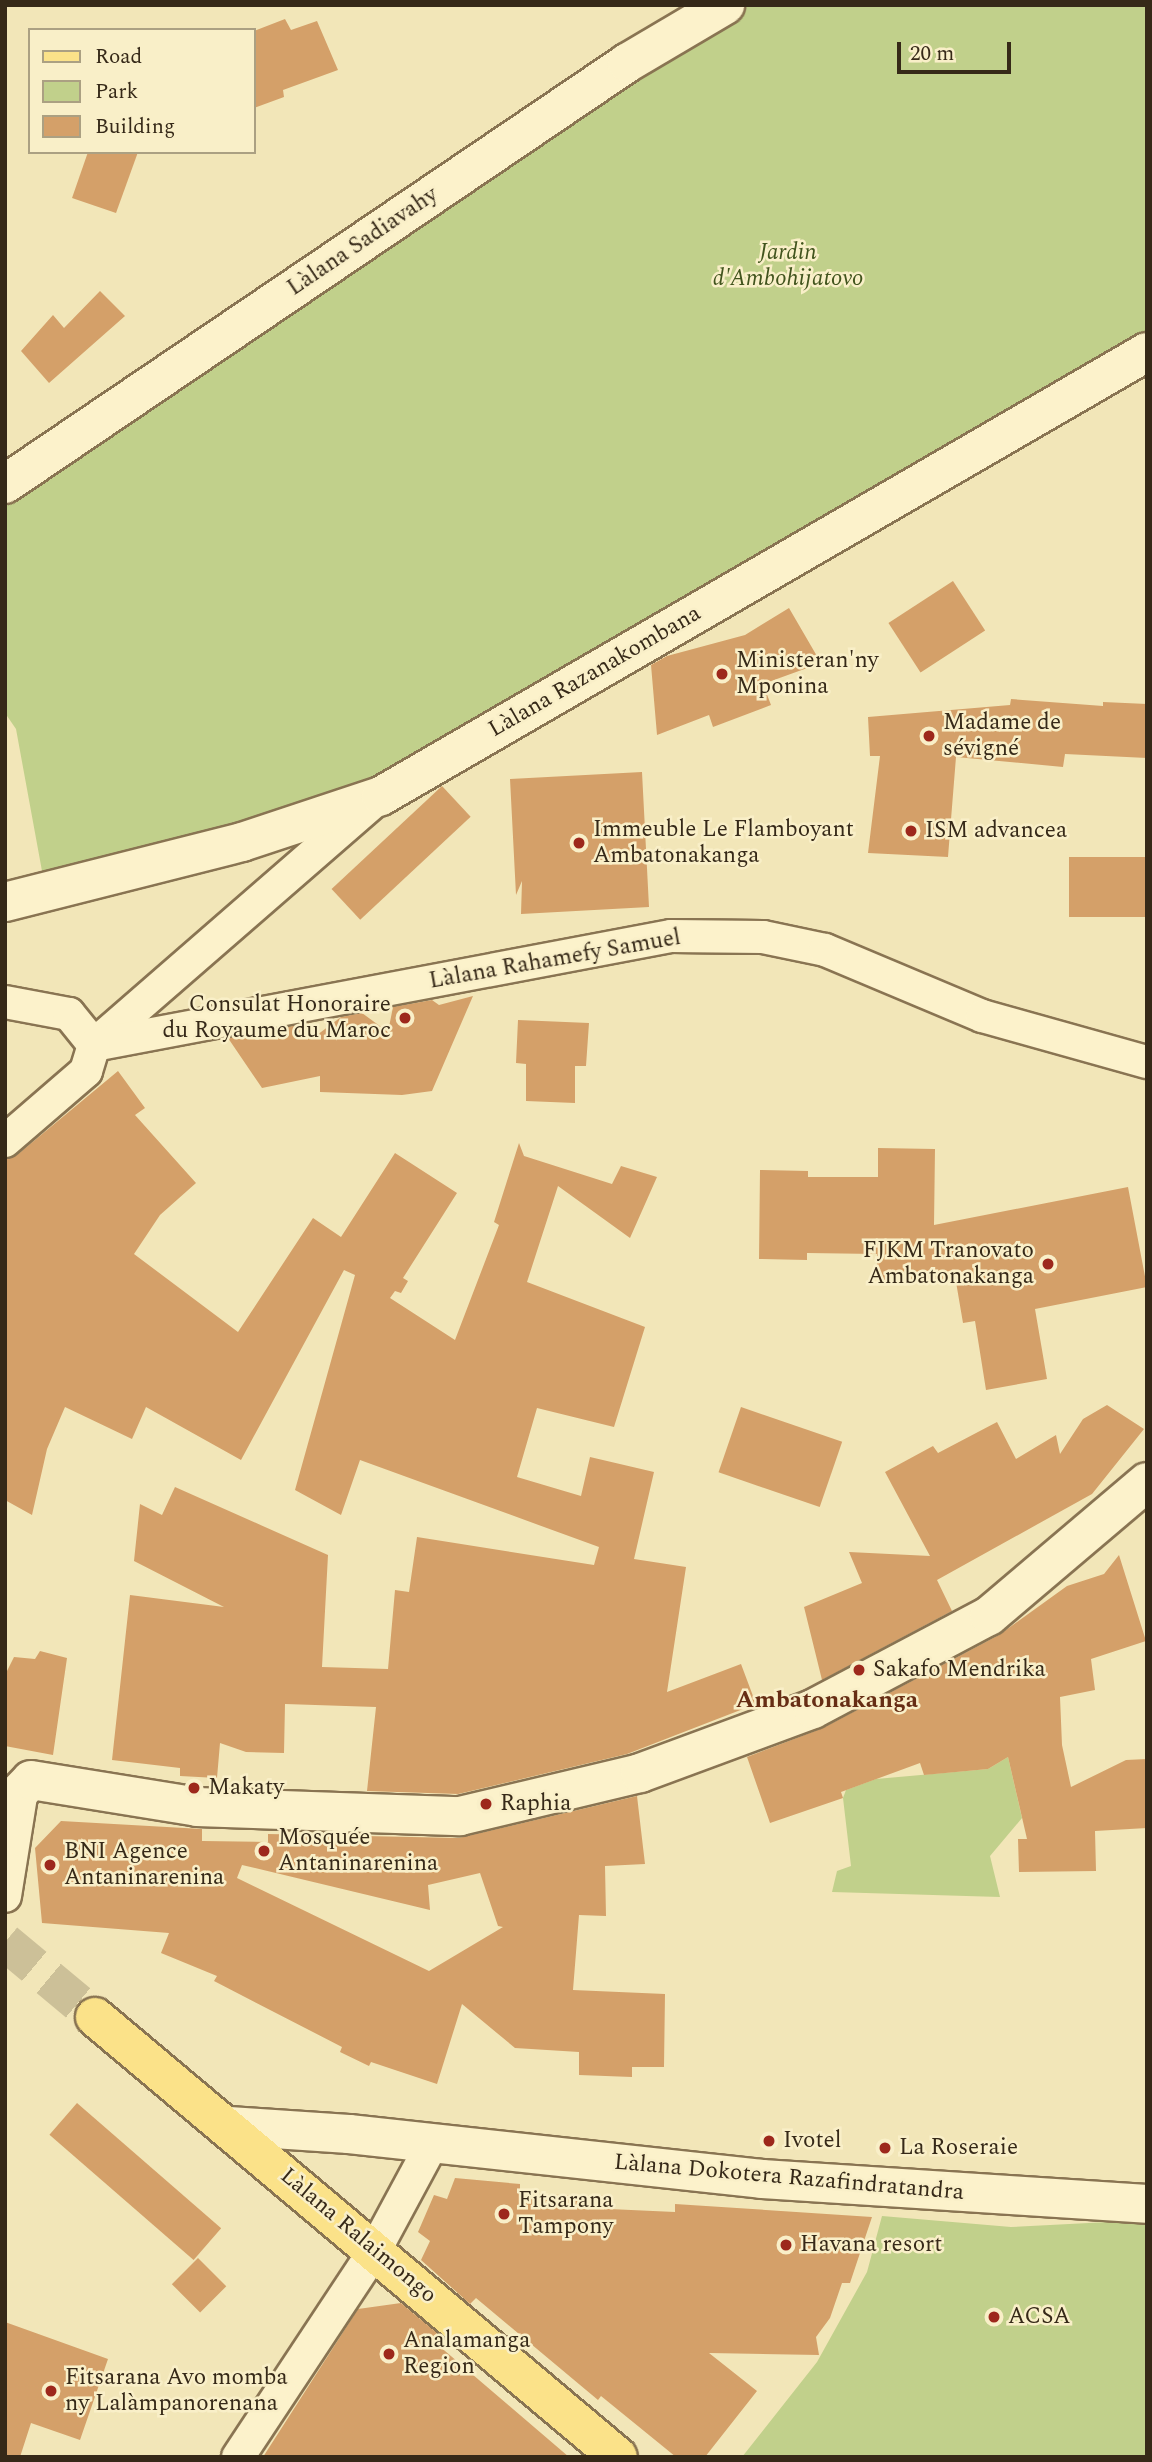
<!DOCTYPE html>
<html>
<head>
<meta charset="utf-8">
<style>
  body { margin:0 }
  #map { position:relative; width:1152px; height:2462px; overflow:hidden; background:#f2e6b8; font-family:Spectral,serif }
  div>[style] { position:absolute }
  .green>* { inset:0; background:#c1d08b }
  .building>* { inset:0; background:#d4a069; transform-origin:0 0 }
  .primary-tunnel>* { height:38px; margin-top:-19px; transform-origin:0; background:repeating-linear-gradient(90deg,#ccc098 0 38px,transparent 0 57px) }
  .roads { filter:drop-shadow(2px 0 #897452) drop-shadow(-2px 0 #897452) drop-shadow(0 2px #897452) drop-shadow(0 -2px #897452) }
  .street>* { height:32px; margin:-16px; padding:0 16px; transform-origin:16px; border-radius:16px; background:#fcf2cb }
  .secondary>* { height:38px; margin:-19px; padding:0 19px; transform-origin:19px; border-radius:19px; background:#fcf2cb }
  .primary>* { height:38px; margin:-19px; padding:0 19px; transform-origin:19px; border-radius:19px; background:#fbe289 }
  .dots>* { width:19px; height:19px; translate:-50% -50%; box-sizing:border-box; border:4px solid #f9efc8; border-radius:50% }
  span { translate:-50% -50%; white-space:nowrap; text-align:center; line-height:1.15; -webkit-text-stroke:5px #f9efc8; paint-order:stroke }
  .street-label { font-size:23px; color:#362918 }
  .park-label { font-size:23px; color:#41541d; font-style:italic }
  .poi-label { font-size:23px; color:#362918 }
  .left { translate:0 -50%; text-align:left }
  .right { translate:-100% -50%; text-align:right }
  .neighbourhood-label { font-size:24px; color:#662d14; font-weight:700 }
  .frame { position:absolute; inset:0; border:7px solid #362918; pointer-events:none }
  .legend { position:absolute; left:28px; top:28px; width:228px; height:126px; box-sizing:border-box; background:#f9efc8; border:2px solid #aba082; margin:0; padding:9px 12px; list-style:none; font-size:21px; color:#362918 }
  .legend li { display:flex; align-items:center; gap:14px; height:35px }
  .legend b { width:35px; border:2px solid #aba082 }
  .scale { position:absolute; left:897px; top:42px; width:114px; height:32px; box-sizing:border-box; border:4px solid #362918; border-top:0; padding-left:9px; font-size:21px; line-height:24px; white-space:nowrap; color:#362918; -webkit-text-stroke:5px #f9efc8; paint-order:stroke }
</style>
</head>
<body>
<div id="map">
  <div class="green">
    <i style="clip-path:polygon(729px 5px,1147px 5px,1147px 352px,381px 796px,42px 871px,16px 729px,5px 713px,5px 484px)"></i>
    <i style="clip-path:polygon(1008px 1757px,1022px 1818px,990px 1856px,1000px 1897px,832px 1892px,837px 1871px,851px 1866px,843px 1798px,846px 1790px,876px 1779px,988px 1769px)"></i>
    <i style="clip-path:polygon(882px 2216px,1011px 2227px,1147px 2220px,1147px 2457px,742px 2457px,817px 2362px,867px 2272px)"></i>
  </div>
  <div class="building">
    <i style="clip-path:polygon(285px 19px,291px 30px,317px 21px,338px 70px,283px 90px,284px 97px,254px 108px,254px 31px)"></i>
    <i style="clip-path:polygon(88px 152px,138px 152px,116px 213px,72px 198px)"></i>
    <i style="clip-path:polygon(100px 291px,125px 316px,49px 383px,21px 351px,53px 315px,64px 328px)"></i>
    <i style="left:953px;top:581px;width:59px;height:77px;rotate:57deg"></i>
    <i style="clip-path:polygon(789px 608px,821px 663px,763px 684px,771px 705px,713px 727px,709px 715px,657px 735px,651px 665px,667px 656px,745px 635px)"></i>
    <i style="clip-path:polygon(1011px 699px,1103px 706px,1103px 702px,1147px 704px,1147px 758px,1065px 754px,1063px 767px,956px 757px,948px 857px,868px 853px,880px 756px,870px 756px,868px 717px,1010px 705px)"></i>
    <i style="clip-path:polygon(642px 772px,649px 907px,521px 914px,522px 881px,516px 895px,510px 779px)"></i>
    <i style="left:442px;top:786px;width:42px;height:151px;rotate:47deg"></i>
    <i style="left:1069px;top:857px;width:78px;height:60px"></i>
    <i style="clip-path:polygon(473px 996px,432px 1091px,402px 1095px,320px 1092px,320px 1076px,262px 1088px,228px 1038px,309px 1023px,313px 1038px,341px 1017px,362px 1013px,388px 1032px,393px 1007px,432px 1000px,439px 1005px)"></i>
    <i style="clip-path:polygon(518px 1020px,589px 1023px,586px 1066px,575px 1066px,575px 1103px,526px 1101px,526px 1064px,516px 1063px)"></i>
    <i style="clip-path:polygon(118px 1071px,145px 1108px,135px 1115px,196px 1183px,160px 1215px,134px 1254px,238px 1332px,313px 1218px,341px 1237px,395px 1153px,457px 1193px,403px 1278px,408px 1281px,401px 1293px,395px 1291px,390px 1298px,455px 1340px,499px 1225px,494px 1222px,519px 1143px,524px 1156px,612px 1184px,621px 1166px,657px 1177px,630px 1238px,558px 1186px,527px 1282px,645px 1327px,614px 1427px,537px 1408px,517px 1477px,581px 1496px,590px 1457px,654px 1472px,634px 1559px,686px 1567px,667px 1692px,741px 1664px,756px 1704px,627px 1754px,458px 1794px,367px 1791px,376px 1707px,285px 1704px,284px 1753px,246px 1752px,220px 1743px,217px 1778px,180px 1776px,180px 1768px,112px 1760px,130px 1595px,224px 1607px,134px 1561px,140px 1504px,162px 1515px,175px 1487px,328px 1555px,322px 1667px,388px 1669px,395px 1590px,409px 1592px,417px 1537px,594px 1565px,599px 1547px,360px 1460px,341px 1515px,295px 1490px,355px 1275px,344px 1270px,241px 1460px,146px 1407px,132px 1439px,65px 1407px,47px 1449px,32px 1515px,5px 1500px,5px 1159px,17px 1155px)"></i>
    <i style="clip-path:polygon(878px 1148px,935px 1149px,934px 1225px,1128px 1187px,1147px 1287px,1035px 1309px,1047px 1379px,986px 1390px,975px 1321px,963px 1323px,956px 1282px,877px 1281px,877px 1254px,807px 1253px,807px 1260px,759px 1259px,760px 1170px,808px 1171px,808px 1177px,878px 1177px)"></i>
    <i style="clip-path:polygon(1107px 1405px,1144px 1429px,1092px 1494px,937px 1580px,952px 1611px,822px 1680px,804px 1607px,862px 1583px,849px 1552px,930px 1556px,885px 1472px,933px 1446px,938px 1453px,997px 1422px,1016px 1459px,1056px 1435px,1060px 1454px,1083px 1419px)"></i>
    <i style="left:741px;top:1407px;width:107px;height:69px;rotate:19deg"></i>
    <i style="clip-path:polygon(1119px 1555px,1146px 1641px,1091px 1659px,1095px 1690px,1060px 1697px,1062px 1745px,1071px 1787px,1126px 1760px,1147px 1759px,1147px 1828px,1095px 1831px,1096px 1871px,1019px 1872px,1018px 1839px,1027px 1839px,1008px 1757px,988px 1769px,924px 1775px,920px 1763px,841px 1792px,843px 1798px,770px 1823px,747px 1757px,823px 1728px,999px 1635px,1067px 1586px,1104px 1574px)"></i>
    <i style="clip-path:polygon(40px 1651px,67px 1658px,53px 1755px,5px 1746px,5px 1675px,14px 1657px,35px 1659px)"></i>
    <i style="clip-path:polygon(evenodd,637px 1796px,645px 1864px,605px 1866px,606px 1916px,579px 1915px,573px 1990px,665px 1994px,664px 2067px,632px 2067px,632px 2077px,579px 2075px,579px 2052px,515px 2048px,462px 2004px,437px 2084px,371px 2062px,369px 2066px,340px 2052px,342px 2047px,214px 1981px,217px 1976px,161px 1953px,169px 1933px,42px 1923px,35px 1848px,61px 1821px,202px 1829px,202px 1841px,268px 1842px,268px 1834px,459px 1838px,637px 1796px,242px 1865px,430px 1910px,428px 1885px,480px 1873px,498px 1926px,503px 1927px,429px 1971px,237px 1878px,242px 1865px)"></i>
    <i style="left:77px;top:2103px;width:191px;height:42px;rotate:41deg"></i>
    <i style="clip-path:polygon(455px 2178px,520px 2184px,520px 2194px,610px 2196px,609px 2209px,675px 2212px,675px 2204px,872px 2217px,850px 2283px,842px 2283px,830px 2318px,816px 2337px,819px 2355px,709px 2353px,757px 2391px,705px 2457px,676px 2457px,601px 2396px,598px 2400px,476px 2298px,470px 2304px,421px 2260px,430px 2241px,418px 2232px,434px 2195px,447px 2199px)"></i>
    <i style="left:198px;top:2258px;width:40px;height:37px;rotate:45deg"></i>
    <i style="clip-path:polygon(401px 2303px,437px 2333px,431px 2339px,569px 2457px,263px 2457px,358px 2309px)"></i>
    <i style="clip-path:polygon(5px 2322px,108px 2359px,80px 2440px,31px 2423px,20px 2457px,5px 2457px)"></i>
  </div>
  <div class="primary-tunnel">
    <i style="left:5px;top:1942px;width:117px;rotate:39.8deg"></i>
  </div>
  <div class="roads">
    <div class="street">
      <i style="left:5px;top:1002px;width:65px;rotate:10.6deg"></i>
      <i style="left:69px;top:1014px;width:40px;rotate:51deg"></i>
      <i style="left:95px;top:1044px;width:372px;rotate:-41deg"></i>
      <i style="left:94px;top:1045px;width:587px;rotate:-10.7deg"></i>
      <i style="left:671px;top:936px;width:92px;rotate:0.6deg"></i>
      <i style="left:763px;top:937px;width:63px;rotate:11.8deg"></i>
      <i style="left:825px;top:950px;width:170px;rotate:22.8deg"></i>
      <i style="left:982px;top:1016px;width:171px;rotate:15.6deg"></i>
      <i style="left:5px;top:1141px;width:107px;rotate:-40.8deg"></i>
      <i style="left:86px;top:1071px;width:27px;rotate:-73deg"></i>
      <i style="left:5px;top:1896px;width:107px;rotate:-80.9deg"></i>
      <i style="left:238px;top:2457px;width:248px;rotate:-56.5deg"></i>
      <i style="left:375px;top:2250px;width:118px;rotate:-61.7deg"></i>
    </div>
    <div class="secondary">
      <i style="left:5px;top:484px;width:751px;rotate:-34.09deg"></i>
      <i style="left:627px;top:63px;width:114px;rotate:-30.6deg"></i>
      <i style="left:5px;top:902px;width:244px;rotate:-14.2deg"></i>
      <i style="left:242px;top:842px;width:146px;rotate:-18.3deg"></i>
      <i style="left:381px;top:796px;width:885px;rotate:-30.1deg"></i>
      <i style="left:5px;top:1807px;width:37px;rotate:-46deg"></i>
      <i style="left:31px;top:1780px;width:168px;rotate:9.2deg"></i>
      <i style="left:197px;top:1807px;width:263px;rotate:2deg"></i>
      <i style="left:460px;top:1816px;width:185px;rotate:-13.4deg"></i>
      <i style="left:640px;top:1773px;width:184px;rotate:-20.3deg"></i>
      <i style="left:813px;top:1709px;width:199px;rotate:-27.9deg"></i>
      <i style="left:989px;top:1616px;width:207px;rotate:-40.3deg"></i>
      <i style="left:229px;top:2126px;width:120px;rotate:3.8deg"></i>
      <i style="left:349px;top:2134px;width:415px;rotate:6.2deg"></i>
      <i style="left:762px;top:2179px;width:386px;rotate:3.7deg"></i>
    </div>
    <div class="primary">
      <i style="left:95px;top:2017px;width:683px;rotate:40.07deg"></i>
    </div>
  </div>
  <div class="dots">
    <i style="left:722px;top:674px;background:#9d281c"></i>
    <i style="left:929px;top:736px;background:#9d281c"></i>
    <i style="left:911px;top:831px;background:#9d281c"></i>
    <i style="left:579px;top:843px;background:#9d281c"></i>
    <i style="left:405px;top:1018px;background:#9d281c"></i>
    <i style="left:1048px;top:1264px;background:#9d281c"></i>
    <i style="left:859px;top:1670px;background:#9d281c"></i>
    <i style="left:194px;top:1788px;background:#9d281c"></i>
    <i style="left:486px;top:1804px;background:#9d281c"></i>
    <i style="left:264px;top:1851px;background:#9d281c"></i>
    <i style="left:50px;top:1865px;background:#9d281c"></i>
    <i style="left:769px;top:2141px;background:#9d281c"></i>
    <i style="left:885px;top:2148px;background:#9d281c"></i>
    <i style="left:504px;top:2214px;background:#9d281c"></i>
    <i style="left:786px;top:2245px;background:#9d281c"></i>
    <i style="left:994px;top:2317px;background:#9d281c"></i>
    <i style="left:389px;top:2354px;background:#9d281c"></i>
    <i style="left:51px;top:2391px;background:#9d281c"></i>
  </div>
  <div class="street-label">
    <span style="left:363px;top:242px;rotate:-34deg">Làlana Sadiavahy</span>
    <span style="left:595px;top:672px;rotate:-30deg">Làlana Razanakombana</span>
    <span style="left:555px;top:960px;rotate:-10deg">Làlana Rahamefy Samuel</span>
    <span style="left:789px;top:2178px;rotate:5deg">Làlana Dokotera Razafindratandra</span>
    <span style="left:358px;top:2236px;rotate:40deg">Làlana Ralaimongo</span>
  </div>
  <div class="park-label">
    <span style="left:788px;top:266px">Jardin<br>d'Ambohijatovo</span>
  </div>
  <div class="poi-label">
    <span class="left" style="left:736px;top:674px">Ministeran'ny<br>Mponina</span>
    <span class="left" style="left:943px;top:736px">Madame de<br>sévigné</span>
    <span class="left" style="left:593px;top:843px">Immeuble Le Flamboyant<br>Ambatonakanga</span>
    <span class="left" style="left:925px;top:831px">ISM advancea</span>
    <span class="right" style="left:391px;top:1018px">Consulat Honoraire<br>du Royaume du Maroc</span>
    <span class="right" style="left:1034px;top:1264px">FJKM Tranovato<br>Ambatonakanga</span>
    <span class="left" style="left:873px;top:1670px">Sakafo Mendrika</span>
    <span class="left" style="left:208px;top:1788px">Makaty</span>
    <span class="left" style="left:500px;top:1804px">Raphia</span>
    <span class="left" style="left:278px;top:1851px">Mosquée<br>Antaninarenina</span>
    <span class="left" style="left:64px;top:1865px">BNI Agence<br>Antaninarenina</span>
    <span class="left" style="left:783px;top:2141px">Ivotel</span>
    <span class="left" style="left:899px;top:2148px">La Roseraie</span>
    <span class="left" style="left:518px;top:2214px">Fitsarana<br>Tampony</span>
    <span class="left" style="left:800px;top:2245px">Havana resort</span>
    <span class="left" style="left:1008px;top:2317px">ACSA</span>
    <span class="left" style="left:403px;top:2354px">Analamanga<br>Region</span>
    <span class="left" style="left:65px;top:2391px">Fitsarana Avo momba<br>ny Lalàmpanorenana</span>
  </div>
  <div class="neighbourhood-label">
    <span style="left:827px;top:1701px">Ambatonakanga</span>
  </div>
  <div class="frame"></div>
  <ul class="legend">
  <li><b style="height:9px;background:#fbe289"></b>Road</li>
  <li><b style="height:19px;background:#c1d08b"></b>Park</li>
  <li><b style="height:19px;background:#d4a069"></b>Building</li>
  </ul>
  <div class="scale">20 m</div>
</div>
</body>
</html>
